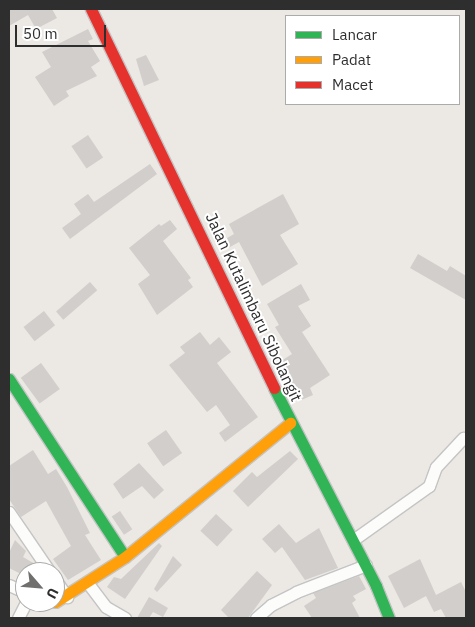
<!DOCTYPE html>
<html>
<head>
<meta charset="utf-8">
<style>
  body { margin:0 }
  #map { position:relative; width:475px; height:627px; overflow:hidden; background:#ece8e4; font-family:"IBM Plex Sans",sans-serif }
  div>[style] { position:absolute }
  .building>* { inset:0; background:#d1cecb; transform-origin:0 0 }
  .roads { filter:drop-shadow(1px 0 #c5c4c5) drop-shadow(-1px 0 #c5c4c5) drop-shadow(0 1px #c5c4c5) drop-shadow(0 -1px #c5c4c5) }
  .street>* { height:11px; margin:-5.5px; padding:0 5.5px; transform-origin:5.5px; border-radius:5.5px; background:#fcfcfb }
  .fast>* { height:11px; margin:-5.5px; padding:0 5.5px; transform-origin:5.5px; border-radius:5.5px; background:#30b455 }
  .slow>* { height:11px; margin:-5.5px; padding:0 5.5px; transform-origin:5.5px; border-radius:5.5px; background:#ff9f0a }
  .jam>* { height:11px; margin:-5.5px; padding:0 5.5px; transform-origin:5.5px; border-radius:5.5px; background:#e5322d }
  span { translate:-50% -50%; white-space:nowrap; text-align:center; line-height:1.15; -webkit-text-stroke:4px #fff; paint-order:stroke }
  .street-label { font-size:16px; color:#2e2e2e }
  .frame { position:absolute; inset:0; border:10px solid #2e2e2e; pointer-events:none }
  .legend { position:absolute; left:285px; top:15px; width:175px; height:90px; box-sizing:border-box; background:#fff; border:1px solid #ababab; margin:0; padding:6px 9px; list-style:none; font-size:15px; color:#2e2e2e }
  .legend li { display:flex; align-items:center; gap:10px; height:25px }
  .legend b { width:25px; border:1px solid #ababab }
  .north { position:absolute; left:15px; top:562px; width:50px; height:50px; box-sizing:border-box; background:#fff; border:1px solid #ababab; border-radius:50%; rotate:117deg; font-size:14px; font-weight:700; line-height:20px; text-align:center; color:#2e2e2e }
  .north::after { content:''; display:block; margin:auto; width:18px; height:22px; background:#706f6e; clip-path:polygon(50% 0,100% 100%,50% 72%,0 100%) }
  .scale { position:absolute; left:15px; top:25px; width:91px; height:22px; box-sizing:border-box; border:2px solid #2e2e2e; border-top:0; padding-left:6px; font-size:15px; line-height:18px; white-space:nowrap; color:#2e2e2e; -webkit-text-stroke:4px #fff; paint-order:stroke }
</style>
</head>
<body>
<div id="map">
  <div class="building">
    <i style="clip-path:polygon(9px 9px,52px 9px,57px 18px,36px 29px,28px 15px,9px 26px)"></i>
    <i style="clip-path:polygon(88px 29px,93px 39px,88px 41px,100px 61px,91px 67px,97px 76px,66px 91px,69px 96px,54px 106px,35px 77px,51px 67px,42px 52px)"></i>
    <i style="clip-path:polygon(146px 55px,159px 80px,144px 86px,136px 59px)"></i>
    <i style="left:88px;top:135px;width:27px;height:20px;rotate:56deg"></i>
    <i style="clip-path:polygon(150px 164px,157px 174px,70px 239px,62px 228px,81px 214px,74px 204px,88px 194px,94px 202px)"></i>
    <i style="clip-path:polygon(283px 194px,299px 224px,280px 235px,298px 264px,262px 286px,239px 242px,221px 252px,217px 244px,234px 234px,229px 224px)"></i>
    <i style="clip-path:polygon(170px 220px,177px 229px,163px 241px,191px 278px,188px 280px,193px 287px,157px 315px,138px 284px,150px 275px,129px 248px,159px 224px,161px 226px)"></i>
    <i style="clip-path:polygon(418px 254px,447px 271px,450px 266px,466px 276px,466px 300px,410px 268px)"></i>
    <i style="left:90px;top:282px;width:11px;height:45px;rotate:49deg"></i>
    <i style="clip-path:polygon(301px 284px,310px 300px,298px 306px,311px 326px,302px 332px,330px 375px,310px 388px,313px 395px,299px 401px,289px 377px,284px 380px,275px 365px,292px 354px,275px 327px,279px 325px,267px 304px)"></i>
    <i style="left:44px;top:311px;width:18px;height:26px;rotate:52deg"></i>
    <i style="clip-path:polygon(200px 332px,210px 345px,219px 337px,231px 352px,217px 363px,258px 417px,225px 442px,219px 433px,230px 425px,216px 405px,207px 412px,169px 365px,185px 353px,180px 347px)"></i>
    <i style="left:41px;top:363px;width:32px;height:25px;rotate:54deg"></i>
    <i style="left:166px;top:430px;width:28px;height:23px;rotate:55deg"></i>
    <i style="clip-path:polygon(33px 450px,48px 474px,56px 469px,67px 487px,90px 533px,85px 535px,101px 560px,68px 580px,53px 559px,71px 546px,46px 501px,21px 517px,9px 499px,9px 466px)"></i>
    <i style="clip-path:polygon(290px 451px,298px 459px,248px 507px,233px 491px,252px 472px,257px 477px)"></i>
    <i style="clip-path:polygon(139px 463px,164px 490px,154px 499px,142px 486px,123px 499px,113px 484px)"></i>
    <i style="left:120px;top:511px;width:22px;height:10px;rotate:56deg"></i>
    <i style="left:216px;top:514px;width:23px;height:23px;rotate:43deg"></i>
    <i style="clip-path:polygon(279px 524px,296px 543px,319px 528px,338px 568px,305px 580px,282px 547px,275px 553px,262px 539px)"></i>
    <i style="clip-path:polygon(15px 540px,26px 551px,23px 557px,35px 564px,31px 572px,25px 572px,25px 576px,9px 568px,9px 553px)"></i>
    <i style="clip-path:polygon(159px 543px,162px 546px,125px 599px,107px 587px,114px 577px,121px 579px)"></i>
    <i style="clip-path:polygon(173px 556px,182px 565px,157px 592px,154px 589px)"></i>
    <i style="clip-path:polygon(420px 559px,436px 595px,461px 582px,466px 592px,466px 618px,446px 618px,441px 609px,434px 612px,426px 596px,404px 608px,388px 576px)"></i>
    <i style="clip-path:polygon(257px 571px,272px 585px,248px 618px,229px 618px,221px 610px)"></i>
    <i style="clip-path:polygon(359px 576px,366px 589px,353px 596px,356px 600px,352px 603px,360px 618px,312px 618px,304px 606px,316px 598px,313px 593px)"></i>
    <i style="clip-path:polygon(149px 597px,168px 608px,163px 617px,153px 612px,149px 618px,137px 618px)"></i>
  </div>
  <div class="roads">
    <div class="street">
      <i style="left:9px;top:512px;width:73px;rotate:55.7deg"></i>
      <i style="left:353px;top:540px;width:93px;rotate:-35.4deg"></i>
      <i style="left:429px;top:486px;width:20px;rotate:-70deg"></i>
      <i style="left:436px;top:467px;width:40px;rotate:-47deg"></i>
      <i style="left:55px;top:579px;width:22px;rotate:56deg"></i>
      <i style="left:87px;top:582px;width:31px;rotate:53deg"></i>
      <i style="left:106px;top:607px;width:22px;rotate:30deg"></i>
      <i style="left:9px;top:585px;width:17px;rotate:24deg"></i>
      <i style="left:18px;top:618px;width:18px;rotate:-63deg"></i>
      <i style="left:256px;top:618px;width:20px;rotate:-41deg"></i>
      <i style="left:271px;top:605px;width:28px;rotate:-27deg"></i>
      <i style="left:296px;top:592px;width:75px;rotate:-21.1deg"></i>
    </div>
    <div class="fast">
      <i style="left:9px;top:379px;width:212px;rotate:56.9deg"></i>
      <i style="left:274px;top:388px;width:223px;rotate:62.7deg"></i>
      <i style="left:376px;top:586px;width:35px;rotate:68deg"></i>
    </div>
    <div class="slow">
      <i style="left:55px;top:602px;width:83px;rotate:-32.7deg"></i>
      <i style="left:125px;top:557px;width:213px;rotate:-39.1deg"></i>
    </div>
    <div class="jam">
      <i style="left:91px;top:9px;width:421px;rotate:64.2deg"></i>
    </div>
  </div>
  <div class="street-label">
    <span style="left:254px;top:307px;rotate:65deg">Jalan Kutalimbaru Sibolangit</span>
  </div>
  <div class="frame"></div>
  <ul class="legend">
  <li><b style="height:6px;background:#30b455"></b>Lancar</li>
  <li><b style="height:6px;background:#ff9f0a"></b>Padat</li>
  <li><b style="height:6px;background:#e5322d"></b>Macet</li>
  </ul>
  <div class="north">U</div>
  <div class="scale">50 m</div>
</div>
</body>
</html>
